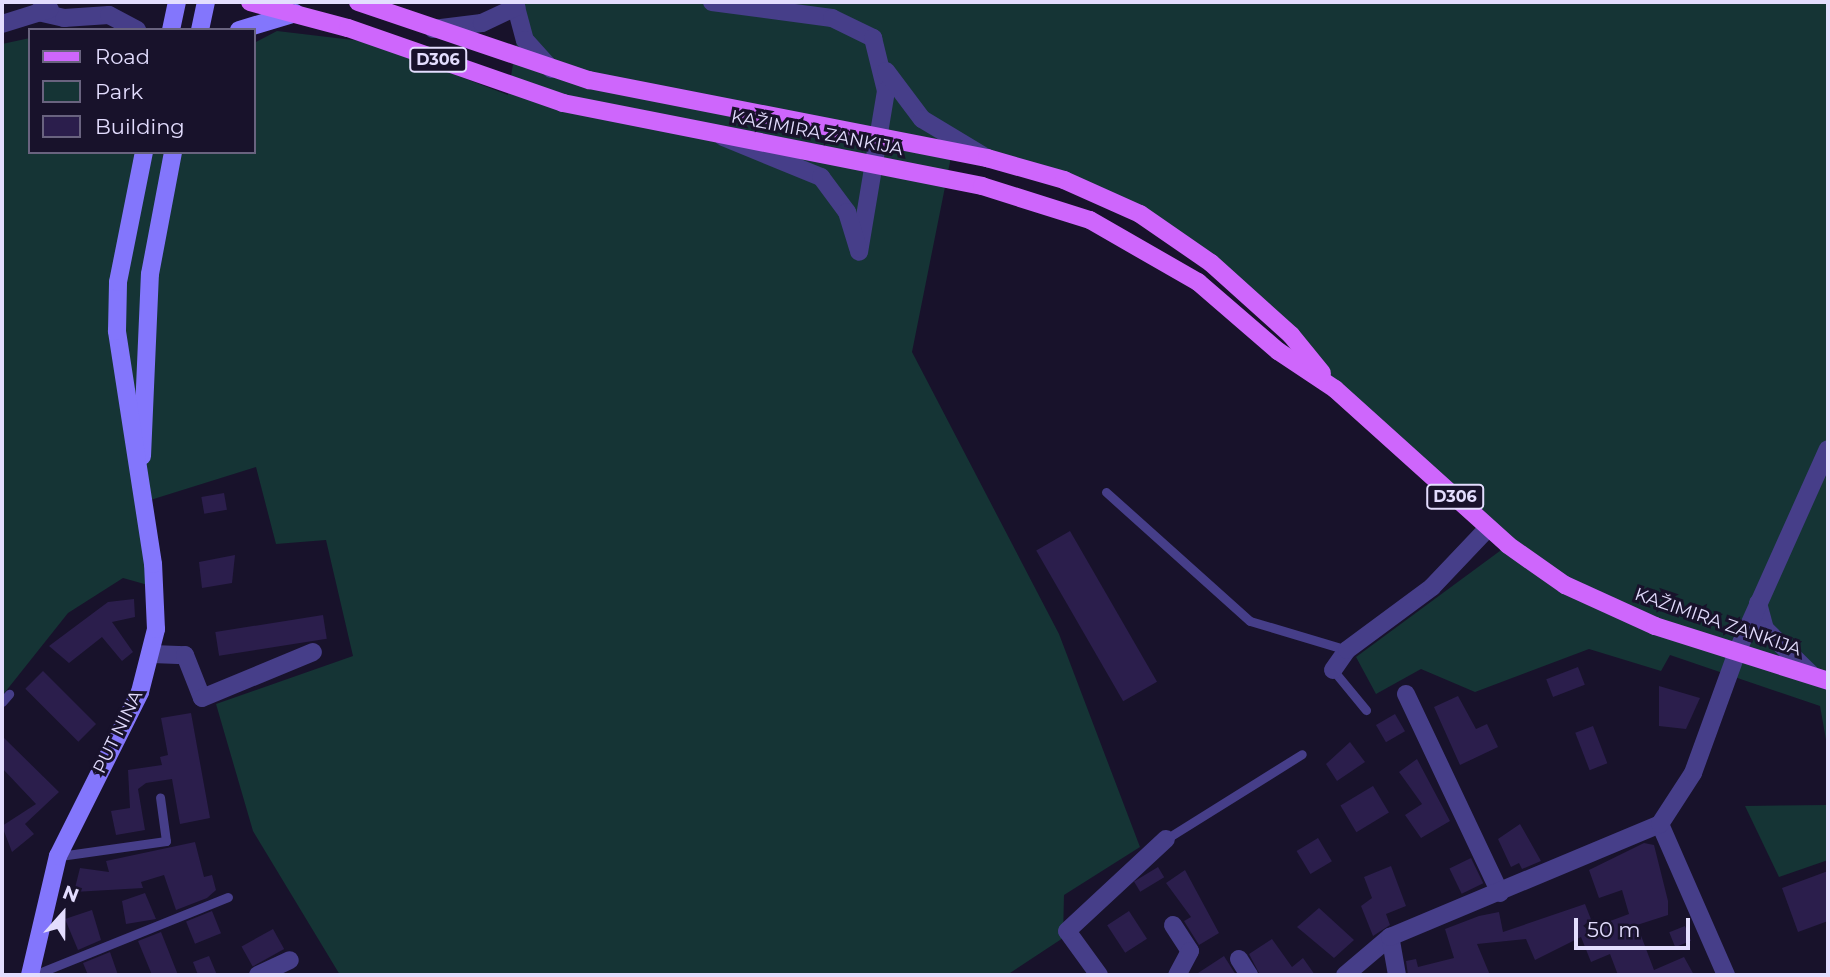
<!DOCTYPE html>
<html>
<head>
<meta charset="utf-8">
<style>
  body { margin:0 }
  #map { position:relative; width:1830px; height:977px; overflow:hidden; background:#18122b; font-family:Montserrat,sans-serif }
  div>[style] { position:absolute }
  .green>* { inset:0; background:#153435 }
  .building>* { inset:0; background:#2b1e4c; transform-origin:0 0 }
  .service>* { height:9px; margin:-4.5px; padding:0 4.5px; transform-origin:4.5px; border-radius:4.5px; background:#463e89 }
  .minor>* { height:18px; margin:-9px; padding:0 9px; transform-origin:9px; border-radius:9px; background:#463e89 }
  .tertiary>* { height:18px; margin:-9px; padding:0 9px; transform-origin:9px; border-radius:9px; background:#463e89 }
  .secondary>* { height:18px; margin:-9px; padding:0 9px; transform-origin:9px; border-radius:9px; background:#8376fc }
  .primary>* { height:18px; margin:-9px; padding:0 9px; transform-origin:9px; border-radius:9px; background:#ce66fc }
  span { translate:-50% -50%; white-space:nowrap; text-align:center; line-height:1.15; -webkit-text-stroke:6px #18122b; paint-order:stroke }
  .shield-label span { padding:2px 5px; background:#18122b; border:2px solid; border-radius:5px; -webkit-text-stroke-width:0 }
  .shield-label { font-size:16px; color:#e3ddfe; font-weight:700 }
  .street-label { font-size:18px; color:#e3ddfe }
  .frame { position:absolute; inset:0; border:4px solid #e3ddfe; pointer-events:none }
  .legend { position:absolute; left:28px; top:28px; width:228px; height:126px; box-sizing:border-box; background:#18122b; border:2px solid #69637f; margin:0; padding:9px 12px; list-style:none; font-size:21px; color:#e3ddfe }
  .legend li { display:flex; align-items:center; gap:14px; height:35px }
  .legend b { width:35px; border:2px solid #69637f }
  .north { position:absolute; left:28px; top:879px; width:70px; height:70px; -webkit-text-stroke:5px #18122b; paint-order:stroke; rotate:21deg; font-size:19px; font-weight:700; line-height:28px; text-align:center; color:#e3ddfe }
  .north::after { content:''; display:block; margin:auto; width:24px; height:32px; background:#e3ddfe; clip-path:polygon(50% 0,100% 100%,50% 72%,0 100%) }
  .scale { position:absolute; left:1574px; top:918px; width:116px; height:32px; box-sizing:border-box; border:4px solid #e3ddfe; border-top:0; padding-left:9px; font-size:21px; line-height:24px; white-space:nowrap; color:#e3ddfe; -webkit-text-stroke:5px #18122b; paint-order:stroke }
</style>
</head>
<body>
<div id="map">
  <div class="green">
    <i style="clip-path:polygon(523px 2px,1828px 2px,1828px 751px,1820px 706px,1670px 655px,1661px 671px,1589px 649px,1475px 692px,1421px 669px,1376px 694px,1356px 657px,1508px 545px,1335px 389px,1292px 335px,1140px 214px,952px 152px,912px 352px,1059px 634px,1140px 847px,1064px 895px,1063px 938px,1007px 975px,340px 975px,253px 831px,216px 704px,353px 656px,326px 540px,276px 544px,256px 467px,144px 502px,155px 587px,123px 578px,68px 613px,2px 696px,2px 44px,30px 38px,30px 152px,254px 152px,254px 43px,277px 31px,370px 42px,508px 95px)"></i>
    <i style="clip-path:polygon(1828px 805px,1828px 860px,1779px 877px,1745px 806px)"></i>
  </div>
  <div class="building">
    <i style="left:224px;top:493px;width:17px;height:23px;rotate:80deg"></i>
    <i style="left:1070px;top:531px;width:174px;height:39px;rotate:60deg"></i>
    <i style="clip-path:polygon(235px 555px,232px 583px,202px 588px,199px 562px)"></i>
    <i style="clip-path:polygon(134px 599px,135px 617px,112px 622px,133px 652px,122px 661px,102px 637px,69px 663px,49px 646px,108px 602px)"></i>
    <i style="left:323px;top:615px;width:24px;height:109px;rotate:81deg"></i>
    <i style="left:1578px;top:667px;width:19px;height:34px;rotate:69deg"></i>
    <i style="left:43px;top:671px;width:75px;height:25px;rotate:45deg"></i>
    <i style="clip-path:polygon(1659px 686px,1700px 698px,1686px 729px,1659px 726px)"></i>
    <i style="clip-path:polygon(1458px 696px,1476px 729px,1487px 724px,1498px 747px,1460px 765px,1434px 707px)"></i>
    <i style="clip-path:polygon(191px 713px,210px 818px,180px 824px,172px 779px,146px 783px,138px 789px,145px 830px,116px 835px,111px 811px,130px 808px,128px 770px,162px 765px,160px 757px,168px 755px,161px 718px)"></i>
    <i style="left:1395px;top:714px;width:20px;height:22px;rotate:60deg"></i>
    <i style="left:1593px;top:726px;width:40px;height:19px;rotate:69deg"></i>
    <i style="clip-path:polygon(2px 736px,59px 792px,25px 824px,34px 834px,12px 852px,2px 826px,36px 804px,2px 768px)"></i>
    <i style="clip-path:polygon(1350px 742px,1365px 762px,1337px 781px,1326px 764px)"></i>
    <i style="clip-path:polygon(1417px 759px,1450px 821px,1421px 838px,1405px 815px,1422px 804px,1399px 772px)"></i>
    <i style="left:1373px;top:786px;width:31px;height:38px;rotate:59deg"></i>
    <i style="clip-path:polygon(1520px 824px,1541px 861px,1522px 869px,1519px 863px,1511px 867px,1498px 839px)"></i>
    <i style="left:1318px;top:838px;width:27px;height:25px;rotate:59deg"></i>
    <i style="clip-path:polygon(195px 842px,204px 877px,212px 875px,216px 890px,207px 898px,176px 910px,164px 875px,141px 882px,143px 888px,74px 892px,80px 868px,109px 872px,106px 861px)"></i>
    <i style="clip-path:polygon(1644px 843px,1654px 845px,1668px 901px,1668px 915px,1637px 925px,1654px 970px,1684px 957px,1694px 975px,1618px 975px,1610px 954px,1591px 962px,1581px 937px,1535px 960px,1526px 939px,1477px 944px,1490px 975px,1408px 975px,1406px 961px,1416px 959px,1418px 967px,1454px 958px,1445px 929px,1479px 916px,1499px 912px,1503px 932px,1585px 904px,1594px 927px,1629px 914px,1622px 890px,1599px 898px,1589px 870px)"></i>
    <i style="left:1471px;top:858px;width:28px;height:24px;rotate:64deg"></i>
    <i style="clip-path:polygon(1391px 866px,1406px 906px,1386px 914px,1390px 925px,1373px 936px,1361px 906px,1372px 898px,1364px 877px)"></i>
    <i style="left:1158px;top:867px;width:12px;height:28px;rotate:59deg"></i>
    <i style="clip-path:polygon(1185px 870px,1219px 933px,1199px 945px,1184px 921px,1191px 917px,1166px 883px)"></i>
    <i style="clip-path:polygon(1828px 871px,1828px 921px,1798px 932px,1782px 888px)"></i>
    <i style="clip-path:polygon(145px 893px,156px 919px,126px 924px,122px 901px)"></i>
    <i style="clip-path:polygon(1319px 908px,1354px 940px,1334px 958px,1297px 927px)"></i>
    <i style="clip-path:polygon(92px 910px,101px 940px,78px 950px,65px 919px)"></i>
    <i style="left:212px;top:911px;width:24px;height:28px;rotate:68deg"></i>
    <i style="left:1129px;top:911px;width:33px;height:26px;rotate:57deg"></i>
    <i style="left:1685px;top:926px;width:16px;height:17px;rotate:68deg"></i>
    <i style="left:273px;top:929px;width:23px;height:36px;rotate:61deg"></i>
    <i style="clip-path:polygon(161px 932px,178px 975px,152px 975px,138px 941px)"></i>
    <i style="clip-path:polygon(1272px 939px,1292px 967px,1303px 958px,1315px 975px,1260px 975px,1249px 954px)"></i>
    <i style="clip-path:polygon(110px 952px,118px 975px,88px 975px,83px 963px)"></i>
    <i style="clip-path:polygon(209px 956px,217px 975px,198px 975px,193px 962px)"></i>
    <i style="clip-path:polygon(1224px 956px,1236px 975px,1195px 975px)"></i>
  </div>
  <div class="service">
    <i style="left:1106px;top:492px;width:193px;rotate:41.9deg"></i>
    <i style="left:1250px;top:621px;width:101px;rotate:16.6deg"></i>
    <i style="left:1333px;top:670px;width:52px;rotate:50.5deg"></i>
    <i style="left:2px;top:702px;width:11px;rotate:-49deg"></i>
    <i style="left:1166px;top:839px;width:160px;rotate:-32deg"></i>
    <i style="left:60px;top:856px;width:107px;rotate:-8.1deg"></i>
    <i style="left:166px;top:841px;width:44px;rotate:-97.8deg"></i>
    <i style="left:34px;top:975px;width:209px;rotate:-21.9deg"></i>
  </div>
  <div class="minor">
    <i style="left:712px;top:2px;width:121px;rotate:7.6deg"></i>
    <i style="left:832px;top:18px;width:46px;rotate:26deg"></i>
    <i style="left:873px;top:38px;width:55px;rotate:76.2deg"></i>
    <i style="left:886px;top:91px;width:163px;rotate:99.5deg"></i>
    <i style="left:516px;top:7px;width:34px;rotate:75deg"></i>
    <i style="left:525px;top:40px;width:39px;rotate:48deg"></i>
    <i style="left:433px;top:29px;width:49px;rotate:-7deg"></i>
    <i style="left:482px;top:23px;width:38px;rotate:-25deg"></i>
    <i style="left:886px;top:71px;width:60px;rotate:53.1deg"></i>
    <i style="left:922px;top:119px;width:76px;rotate:31deg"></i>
    <i style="left:723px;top:137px;width:106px;rotate:22.2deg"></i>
    <i style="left:821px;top:177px;width:44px;rotate:53.4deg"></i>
    <i style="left:847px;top:212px;width:38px;rotate:73deg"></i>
    <i style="left:1758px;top:603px;width:27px;rotate:75deg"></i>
    <i style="left:1765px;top:629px;width:66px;rotate:44.4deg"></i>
    <i style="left:152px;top:654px;width:33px;rotate:2deg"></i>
    <i style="left:185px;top:655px;width:46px;rotate:68.4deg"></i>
    <i style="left:202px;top:698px;width:120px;rotate:-22.5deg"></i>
    <i style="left:1333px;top:670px;width:24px;rotate:-55deg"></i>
    <i style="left:1347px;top:650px;width:106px;rotate:-36.5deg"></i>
    <i style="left:1432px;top:587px;width:81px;rotate:-46.5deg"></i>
    <i style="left:1406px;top:694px;width:220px;rotate:64.7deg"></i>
    <i style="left:1660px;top:824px;width:165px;rotate:66.4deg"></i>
    <i style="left:1173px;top:925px;width:31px;rotate:57deg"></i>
    <i style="left:1190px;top:951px;width:27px;rotate:118deg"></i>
    <i style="left:1239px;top:959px;width:19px;rotate:58deg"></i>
    <i style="left:258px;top:975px;width:35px;rotate:-25deg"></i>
    <i style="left:1099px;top:975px;width:54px;rotate:-126deg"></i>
    <i style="left:1067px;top:931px;width:135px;rotate:-42.9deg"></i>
    <i style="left:1345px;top:975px;width:59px;rotate:-40.2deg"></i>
    <i style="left:1397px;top:975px;width:39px;rotate:-100deg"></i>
    <i style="left:1390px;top:937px;width:293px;rotate:-22.7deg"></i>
    <i style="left:1660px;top:824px;width:61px;rotate:-57.1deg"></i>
    <i style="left:1693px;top:773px;width:129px;rotate:-70deg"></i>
    <i style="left:1737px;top:652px;width:222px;rotate:-65.9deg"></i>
  </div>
  <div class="tertiary">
    <i style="left:38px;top:12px;width:27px;rotate:13deg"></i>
    <i style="left:64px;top:18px;width:45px;rotate:-3.8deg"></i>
    <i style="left:109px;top:15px;width:32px;rotate:28deg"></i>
    <i style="left:2px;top:24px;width:50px;rotate:-17.4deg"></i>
  </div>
  <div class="secondary">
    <i style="left:171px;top:30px;width:29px;rotate:-78deg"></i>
    <i style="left:200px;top:30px;width:29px;rotate:-78deg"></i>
    <i style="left:239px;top:30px;width:59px;rotate:-16.6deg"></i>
    <i style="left:142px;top:456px;width:182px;rotate:-87.5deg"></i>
    <i style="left:150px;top:274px;width:124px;rotate:-79.3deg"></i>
    <i style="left:30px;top:975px;width:122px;rotate:-76.8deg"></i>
    <i style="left:58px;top:856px;width:183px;rotate:-63.4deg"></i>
    <i style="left:140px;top:692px;width:65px;rotate:-75.7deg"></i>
    <i style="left:156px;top:629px;width:65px;rotate:-92.6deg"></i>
    <i style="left:153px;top:564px;width:236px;rotate:-98.8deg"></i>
    <i style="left:117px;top:331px;width:49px;rotate:-88.8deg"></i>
    <i style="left:118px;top:282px;width:133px;rotate:-78.7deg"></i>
  </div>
  <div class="primary">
    <i style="left:250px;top:2px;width:101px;rotate:14.9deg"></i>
    <i style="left:348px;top:28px;width:228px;rotate:19.2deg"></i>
    <i style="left:563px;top:103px;width:427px;rotate:11.2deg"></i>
    <i style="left:982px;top:186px;width:113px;rotate:17.5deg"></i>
    <i style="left:1090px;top:220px;width:125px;rotate:29.9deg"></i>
    <i style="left:1198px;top:282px;width:106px;rotate:40.8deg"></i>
    <i style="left:1278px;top:351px;width:69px;rotate:33.7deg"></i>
    <i style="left:1335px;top:389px;width:233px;rotate:42deg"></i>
    <i style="left:1508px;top:545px;width:70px;rotate:35.1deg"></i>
    <i style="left:1565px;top:585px;width:99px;rotate:24.5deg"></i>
    <i style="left:1655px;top:626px;width:182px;rotate:17.6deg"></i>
    <i style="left:358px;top:2px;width:244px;rotate:18.7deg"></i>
    <i style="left:589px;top:80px;width:406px;rotate:11.1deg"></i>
    <i style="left:987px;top:158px;width:80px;rotate:15.9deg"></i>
    <i style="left:1064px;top:180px;width:83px;rotate:24.1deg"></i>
    <i style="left:1140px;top:214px;width:86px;rotate:34.6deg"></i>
    <i style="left:1211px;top:263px;width:108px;rotate:42deg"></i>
    <i style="left:1291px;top:335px;width:49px;rotate:50.8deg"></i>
  </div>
  <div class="shield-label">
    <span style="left:438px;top:60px">D306</span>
    <span style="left:1455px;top:497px">D306</span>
  </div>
  <div class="street-label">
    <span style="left:817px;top:133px;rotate:11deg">KAŽIMIRA ZANKIJA</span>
    <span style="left:1718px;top:622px;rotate:19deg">KAŽIMIRA ZANKIJA</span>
    <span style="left:118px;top:732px;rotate:-64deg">PUT NINA</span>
  </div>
  <div class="frame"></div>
  <ul class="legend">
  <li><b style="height:9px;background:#ce66fc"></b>Road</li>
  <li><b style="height:19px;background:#153435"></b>Park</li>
  <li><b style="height:19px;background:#2b1e4c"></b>Building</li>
  </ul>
  <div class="north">N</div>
  <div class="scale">50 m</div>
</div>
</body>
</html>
